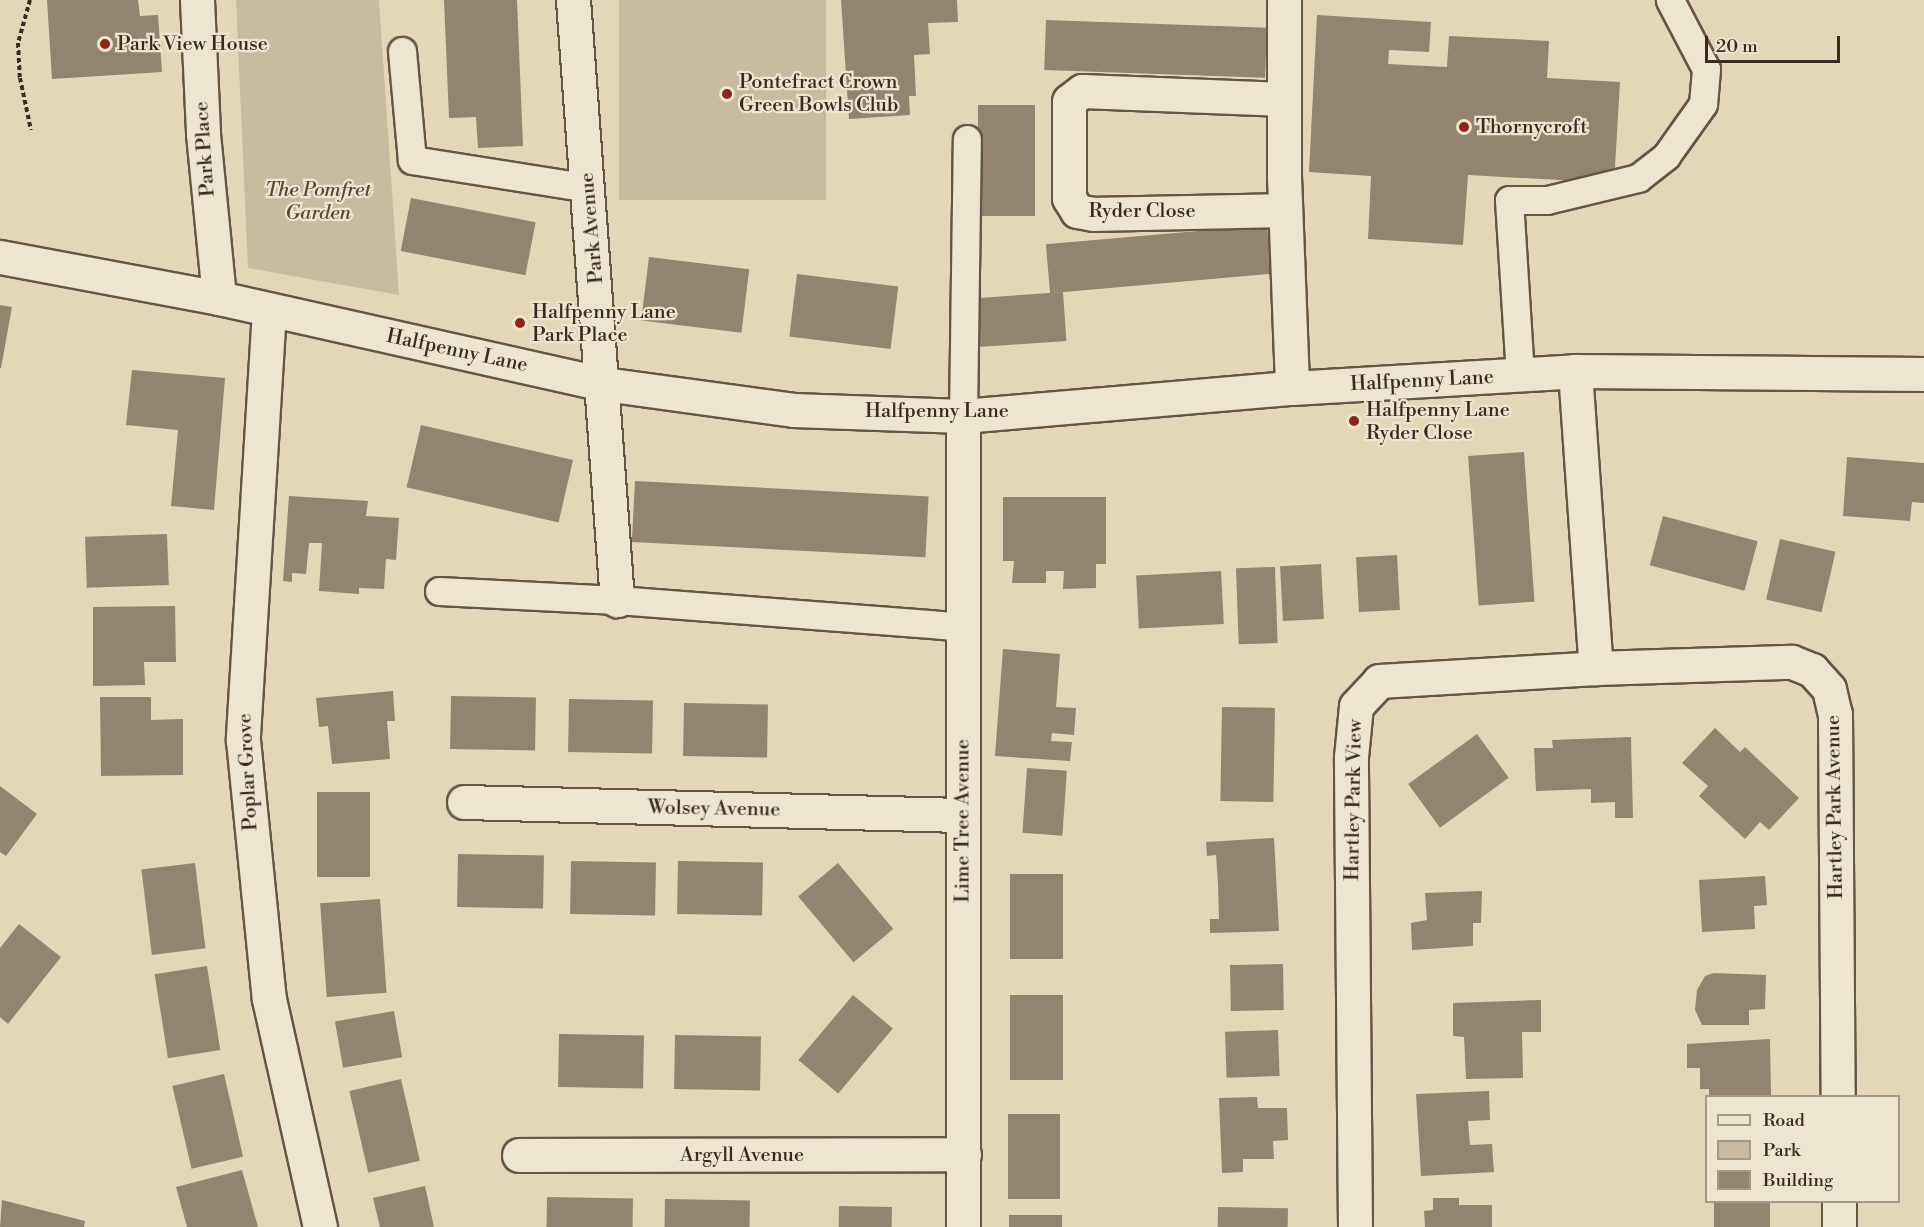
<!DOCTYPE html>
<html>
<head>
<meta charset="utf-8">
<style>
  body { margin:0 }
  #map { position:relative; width:1924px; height:1227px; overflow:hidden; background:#e4d7b7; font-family:"Libre Bodoni",serif }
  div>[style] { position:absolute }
  .green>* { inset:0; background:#c7ba9e; transform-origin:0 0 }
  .building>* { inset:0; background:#92846f; transform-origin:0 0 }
  .path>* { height:4px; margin-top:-2px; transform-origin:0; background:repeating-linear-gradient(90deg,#3a2a22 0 4.5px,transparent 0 7.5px) }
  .roads { filter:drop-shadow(2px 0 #645547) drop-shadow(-2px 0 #645547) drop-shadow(0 2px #645547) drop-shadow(0 -2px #645547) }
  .service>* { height:27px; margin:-13.5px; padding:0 13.5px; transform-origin:13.5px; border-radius:13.5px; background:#ede5d0 }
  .minor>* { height:33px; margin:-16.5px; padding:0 16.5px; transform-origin:16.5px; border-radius:16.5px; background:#ede5d0 }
  .dots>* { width:16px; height:16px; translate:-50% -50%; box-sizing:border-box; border:3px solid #ede5d0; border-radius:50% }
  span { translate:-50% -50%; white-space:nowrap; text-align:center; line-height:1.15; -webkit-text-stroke:4.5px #ede5d0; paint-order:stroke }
  .poi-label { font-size:20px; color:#3a2a22 }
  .left { translate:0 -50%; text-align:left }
  .street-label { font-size:20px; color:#3a2a22 }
  .park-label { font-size:20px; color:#56473b; font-style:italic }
  .legend { position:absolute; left:1705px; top:1095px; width:195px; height:108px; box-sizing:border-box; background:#ede5d0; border:2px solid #a59a8a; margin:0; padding:8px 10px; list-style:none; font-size:18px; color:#3a2a22 }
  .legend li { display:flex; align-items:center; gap:12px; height:30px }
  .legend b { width:30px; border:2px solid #a59a8a }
  .scale { position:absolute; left:1705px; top:36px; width:135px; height:27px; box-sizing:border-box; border:3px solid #3a2a22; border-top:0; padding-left:8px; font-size:18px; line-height:21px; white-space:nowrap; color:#3a2a22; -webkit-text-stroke:4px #ede5d0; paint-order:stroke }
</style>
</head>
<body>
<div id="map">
  <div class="green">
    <i style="clip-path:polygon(236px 0,379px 0,399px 295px,248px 268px)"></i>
    <i style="left:619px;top:0;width:207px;height:200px"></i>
  </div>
  <div class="building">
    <i style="clip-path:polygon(47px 0,138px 0,140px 16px,158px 15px,162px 72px,52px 79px)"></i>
    <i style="clip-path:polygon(444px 0,517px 0,523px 146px,478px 148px,476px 117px,449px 118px)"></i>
    <i style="clip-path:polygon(841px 0,957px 0,958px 22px,928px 23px,930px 54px,914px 55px,916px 96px,909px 96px,910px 115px,849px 119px)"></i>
    <i style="clip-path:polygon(1317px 15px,1431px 22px,1429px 52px,1389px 50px,1388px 64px,1447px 67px,1449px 36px,1549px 41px,1547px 78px,1620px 82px,1614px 183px,1468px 175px,1463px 245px,1368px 239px,1371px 176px,1309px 172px)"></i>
    <i style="left:1046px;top:20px;width:221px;height:50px;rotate:2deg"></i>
    <i style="left:978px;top:105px;width:57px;height:111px"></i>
    <i style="left:411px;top:198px;width:127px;height:54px;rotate:11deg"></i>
    <i style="left:1267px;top:225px;width:49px;height:222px;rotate:85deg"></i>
    <i style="left:649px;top:257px;width:101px;height:64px;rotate:7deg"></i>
    <i style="left:797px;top:274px;width:102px;height:63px;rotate:7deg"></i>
    <i style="left:1063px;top:292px;width:49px;height:88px;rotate:86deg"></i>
    <i style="clip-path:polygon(0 305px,12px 307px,1px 368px,0 368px)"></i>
    <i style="clip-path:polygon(132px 370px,225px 378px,214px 510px,171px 506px,178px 430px,126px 425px)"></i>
    <i style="left:421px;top:425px;width:156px;height:64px;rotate:13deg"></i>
    <i style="left:1524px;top:452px;width:150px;height:56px;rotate:86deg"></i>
    <i style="clip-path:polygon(1847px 457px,1924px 463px,1924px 503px,1912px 502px,1910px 521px,1843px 516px)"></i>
    <i style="left:635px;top:481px;width:294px;height:61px;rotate:3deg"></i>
    <i style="clip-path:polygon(289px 496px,368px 501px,366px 516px,399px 518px,396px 560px,386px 559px,384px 589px,359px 588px,359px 594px,319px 591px,322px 543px,309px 543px,306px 574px,292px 573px,292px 582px,283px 581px)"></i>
    <i style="clip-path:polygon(1003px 497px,1106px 497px,1106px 564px,1096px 564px,1096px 588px,1063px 589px,1064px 571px,1046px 571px,1046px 583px,1012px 583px,1014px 561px,1003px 561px)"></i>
    <i style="left:1663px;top:516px;width:98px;height:51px;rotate:15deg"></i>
    <i style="left:167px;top:534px;width:51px;height:82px;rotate:88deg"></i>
    <i style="left:1780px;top:539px;width:57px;height:62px;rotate:13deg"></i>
    <i style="left:1397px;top:555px;width:55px;height:41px;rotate:87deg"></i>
    <i style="left:1321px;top:564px;width:55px;height:41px;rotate:87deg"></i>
    <i style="left:1275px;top:567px;width:76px;height:39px;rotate:88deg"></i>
    <i style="left:1221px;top:571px;width:53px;height:85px;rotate:87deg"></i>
    <i style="clip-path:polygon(175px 606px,176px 662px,144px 662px,145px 685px,93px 686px,93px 607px)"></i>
    <i style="clip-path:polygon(1003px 649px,1060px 654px,1056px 707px,1076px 708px,1074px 735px,1052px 733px,1051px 741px,1072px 742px,1070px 761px,995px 756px)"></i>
    <i style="clip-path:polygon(393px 691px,395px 721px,387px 721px,390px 759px,332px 764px,328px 726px,319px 727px,316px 698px)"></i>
    <i style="left:451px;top:696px;width:85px;height:53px;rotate:1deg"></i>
    <i style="clip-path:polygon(100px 697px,151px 697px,151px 720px,183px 719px,183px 775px,101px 776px)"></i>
    <i style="left:569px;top:699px;width:84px;height:53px;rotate:1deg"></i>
    <i style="left:684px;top:703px;width:84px;height:53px;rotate:1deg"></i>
    <i style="left:1222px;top:707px;width:53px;height:94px;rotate:1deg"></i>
    <i style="clip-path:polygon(1715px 728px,1740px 752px,1745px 747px,1799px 798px,1769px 830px,1760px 822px,1745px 839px,1699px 796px,1708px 786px,1682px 763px)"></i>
    <i style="left:1477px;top:734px;width:54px;height:85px;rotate:54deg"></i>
    <i style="clip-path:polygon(1631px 737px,1633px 818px,1615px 818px,1615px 802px,1591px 803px,1591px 789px,1536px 791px,1534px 748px,1553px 748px,1552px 740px)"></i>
    <i style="left:1027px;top:768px;width:40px;height:65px;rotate:4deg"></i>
    <i style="clip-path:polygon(0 786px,37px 814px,6px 856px,0 852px)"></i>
    <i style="left:317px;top:792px;width:53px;height:85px"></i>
    <i style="clip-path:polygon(1274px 838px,1279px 931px,1210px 933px,1210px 919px,1219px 919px,1218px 883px,1216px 855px,1207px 856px,1206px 842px)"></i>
    <i style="left:458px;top:854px;width:86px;height:53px;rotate:1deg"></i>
    <i style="left:571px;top:861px;width:85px;height:53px;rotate:1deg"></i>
    <i style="left:678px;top:861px;width:85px;height:53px;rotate:1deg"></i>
    <i style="left:195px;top:863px;width:86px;height:54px;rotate:83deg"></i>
    <i style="left:838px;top:863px;width:86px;height:52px;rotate:50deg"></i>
    <i style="left:1010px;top:874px;width:53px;height:85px"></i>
    <i style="clip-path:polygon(1765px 876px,1767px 905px,1754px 906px,1755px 929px,1702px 932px,1699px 880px)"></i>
    <i style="clip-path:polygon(1482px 891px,1481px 923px,1473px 923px,1473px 946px,1412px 950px,1411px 923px,1427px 920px,1425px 893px)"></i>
    <i style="left:380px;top:899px;width:94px;height:60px;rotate:86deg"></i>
    <i style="clip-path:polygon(19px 924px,61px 957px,8px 1024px,0 1017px,0 948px)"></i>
    <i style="left:1283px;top:964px;width:46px;height:53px;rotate:89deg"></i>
    <i style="left:207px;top:966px;width:85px;height:53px;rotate:81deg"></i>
    <i style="clip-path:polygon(1714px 973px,1766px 975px,1765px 1009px,1749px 1010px,1749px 1025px,1702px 1025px,1695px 1010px,1697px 990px,1705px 976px)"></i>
    <i style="left:853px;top:995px;width:52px;height:85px;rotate:40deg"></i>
    <i style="left:1010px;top:995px;width:53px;height:85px"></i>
    <i style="clip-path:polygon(1541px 1000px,1541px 1032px,1522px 1032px,1523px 1078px,1466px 1079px,1464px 1037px,1453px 1036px,1453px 1003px)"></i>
    <i style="left:394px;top:1011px;width:47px;height:60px;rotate:80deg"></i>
    <i style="left:1278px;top:1030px;width:46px;height:53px;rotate:88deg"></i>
    <i style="left:559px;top:1034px;width:85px;height:53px;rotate:1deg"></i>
    <i style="left:675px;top:1035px;width:86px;height:54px;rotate:1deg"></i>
    <i style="clip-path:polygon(1770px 1039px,1771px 1096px,1709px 1096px,1709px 1089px,1700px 1089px,1700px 1068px,1687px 1068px,1687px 1044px)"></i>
    <i style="left:224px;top:1074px;width:85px;height:53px;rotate:77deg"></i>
    <i style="left:401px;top:1079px;width:84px;height:53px;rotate:77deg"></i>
    <i style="clip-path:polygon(1489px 1091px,1490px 1120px,1468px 1121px,1470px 1145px,1492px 1144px,1494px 1172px,1421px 1176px,1416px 1094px)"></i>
    <i style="clip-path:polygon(1257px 1097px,1258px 1108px,1287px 1108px,1288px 1140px,1273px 1141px,1274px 1159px,1243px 1159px,1243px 1172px,1222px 1173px,1219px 1098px)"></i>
    <i style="left:1008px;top:1114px;width:52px;height:85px"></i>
    <i style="clip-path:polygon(242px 1170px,258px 1227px,187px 1227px,176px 1187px)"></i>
    <i style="clip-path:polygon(425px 1186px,434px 1227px,380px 1227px,373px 1198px)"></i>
    <i style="left:547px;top:1197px;width:86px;height:30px;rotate:1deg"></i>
    <i style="clip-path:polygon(1433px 1198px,1459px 1198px,1459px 1205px,1492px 1205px,1492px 1227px,1425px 1227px,1424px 1211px,1433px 1210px)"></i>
    <i style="left:665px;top:1199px;width:85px;height:28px;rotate:1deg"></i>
    <i style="clip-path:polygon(2px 1200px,85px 1221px,84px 1227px,0 1227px)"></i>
    <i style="left:1714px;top:1202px;width:56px;height:25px"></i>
    <i style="left:839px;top:1206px;width:53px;height:21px;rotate:1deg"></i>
    <i style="left:1218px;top:1207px;width:70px;height:20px;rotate:1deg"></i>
    <i style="left:1009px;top:1215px;width:53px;height:12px"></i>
  </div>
  <div class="path">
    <i style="left:30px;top:0;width:45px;rotate:105.6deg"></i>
    <i style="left:18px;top:43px;width:35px;rotate:87deg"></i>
    <i style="left:20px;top:78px;width:53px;rotate:78.1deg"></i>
  </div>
  <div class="roads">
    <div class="service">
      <i style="left:402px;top:51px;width:109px;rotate:84.8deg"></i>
      <i style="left:412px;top:160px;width:178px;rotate:9deg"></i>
      <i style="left:1520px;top:375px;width:175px;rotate:-93.6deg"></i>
      <i style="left:1509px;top:200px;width:38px"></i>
      <i style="left:1547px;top:200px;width:94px;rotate:-13.6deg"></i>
      <i style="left:1638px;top:178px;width:36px;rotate:-38deg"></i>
      <i style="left:1666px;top:156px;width:64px;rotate:-54.6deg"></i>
      <i style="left:1703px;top:104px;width:35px;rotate:-85deg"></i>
      <i style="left:1706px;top:69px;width:78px;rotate:-117.6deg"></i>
      <i style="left:963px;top:416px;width:277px;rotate:-89.2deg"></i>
      <i style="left:439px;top:591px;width:178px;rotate:2.9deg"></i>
      <i style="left:617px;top:600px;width:348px;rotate:4.4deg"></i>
    </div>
    <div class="minor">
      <i style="left:197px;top:0;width:134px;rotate:87.4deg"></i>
      <i style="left:203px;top:134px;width:165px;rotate:84.4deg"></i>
      <i style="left:573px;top:0;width:602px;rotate:85.81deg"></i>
      <i style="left:1284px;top:0;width:176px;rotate:90deg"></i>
      <i style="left:1284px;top:176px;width:212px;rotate:87.8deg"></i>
      <i style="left:1284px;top:99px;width:202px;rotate:-177.7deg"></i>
      <i style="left:1082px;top:91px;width:16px;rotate:142deg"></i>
      <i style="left:1069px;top:101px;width:97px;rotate:90deg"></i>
      <i style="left:1069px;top:198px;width:15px;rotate:58deg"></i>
      <i style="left:1077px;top:211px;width:17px;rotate:10deg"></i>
      <i style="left:1094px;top:214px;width:191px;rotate:-1.2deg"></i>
      <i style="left:0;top:257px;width:223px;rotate:10.6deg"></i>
      <i style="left:219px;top:298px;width:394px;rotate:12.6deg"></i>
      <i style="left:604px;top:384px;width:191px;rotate:7.8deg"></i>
      <i style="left:793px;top:410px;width:170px;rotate:2deg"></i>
      <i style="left:963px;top:416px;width:330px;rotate:-4.9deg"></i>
      <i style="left:1292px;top:388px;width:284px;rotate:-3.4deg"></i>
      <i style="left:1575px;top:371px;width:349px;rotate:0.5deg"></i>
      <i style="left:269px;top:310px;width:431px;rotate:93.5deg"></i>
      <i style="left:243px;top:740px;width:260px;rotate:84.3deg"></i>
      <i style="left:269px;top:999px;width:234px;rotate:77.4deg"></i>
      <i style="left:1575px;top:371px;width:298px;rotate:86deg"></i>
      <i style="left:963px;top:416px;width:811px;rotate:90deg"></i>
      <i style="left:464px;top:802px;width:499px;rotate:1.5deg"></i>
      <i style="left:519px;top:1155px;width:445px;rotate:-0.1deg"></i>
      <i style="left:1839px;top:1202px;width:25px;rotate:90deg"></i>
      <i style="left:1355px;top:1227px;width:470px;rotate:-90.5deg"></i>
      <i style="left:1351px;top:757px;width:51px;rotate:-84.4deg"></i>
      <i style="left:1356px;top:706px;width:34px;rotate:-47deg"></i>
      <i style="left:1379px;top:681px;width:217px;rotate:-3.4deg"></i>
      <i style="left:1596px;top:668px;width:196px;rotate:-1.8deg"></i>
      <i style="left:1792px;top:662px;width:22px;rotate:22deg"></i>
      <i style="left:1812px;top:670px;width:25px;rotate:48deg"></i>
      <i style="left:1829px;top:689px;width:26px;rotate:77deg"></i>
      <i style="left:1835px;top:714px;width:382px;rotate:89.6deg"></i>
    </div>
  </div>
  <div class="dots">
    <i style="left:105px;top:44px;background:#8f2418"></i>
    <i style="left:727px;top:94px;background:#8f2418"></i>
    <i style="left:1464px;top:127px;background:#8f2418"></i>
    <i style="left:520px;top:323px;background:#8f2418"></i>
    <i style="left:1354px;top:421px;background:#8f2418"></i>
  </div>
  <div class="poi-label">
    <span class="left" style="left:117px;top:44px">Park View House</span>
    <span class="left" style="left:739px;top:94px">Pontefract Crown<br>Green Bowls Club</span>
    <span class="left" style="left:1476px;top:127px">Thornycroft</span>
    <span class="left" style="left:532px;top:324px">Halfpenny Lane<br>Park Place</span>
    <span class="left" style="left:1366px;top:422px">Halfpenny Lane<br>Ryder Close</span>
  </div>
  <div class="street-label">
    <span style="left:205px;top:149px;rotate:-94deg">Park Place</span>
    <span style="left:1142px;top:211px">Ryder Close</span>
    <span style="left:592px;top:228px;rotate:-95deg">Park Avenue</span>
    <span style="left:457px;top:351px;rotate:12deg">Halfpenny Lane</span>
    <span style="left:1422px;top:381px;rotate:-3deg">Halfpenny Lane</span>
    <span style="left:937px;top:411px">Halfpenny Lane</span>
    <span style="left:248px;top:772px;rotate:-93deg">Poplar Grove</span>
    <span style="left:1354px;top:800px;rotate:-89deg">Hartley Park View</span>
    <span style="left:1835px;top:807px;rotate:-91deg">Hartley Park Avenue</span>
    <span style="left:714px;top:809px;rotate:1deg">Wolsey Avenue</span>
    <span style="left:963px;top:821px;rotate:-90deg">Lime Tree Avenue</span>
    <span style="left:742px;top:1155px">Argyll Avenue</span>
  </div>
  <div class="park-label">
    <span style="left:318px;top:202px">The Pomfret<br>Garden</span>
  </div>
  <ul class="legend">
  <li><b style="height:8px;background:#ede5d0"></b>Road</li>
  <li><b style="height:16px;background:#c7ba9e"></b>Park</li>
  <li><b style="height:16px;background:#92846f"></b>Building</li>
  </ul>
  <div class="scale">20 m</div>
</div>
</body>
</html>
